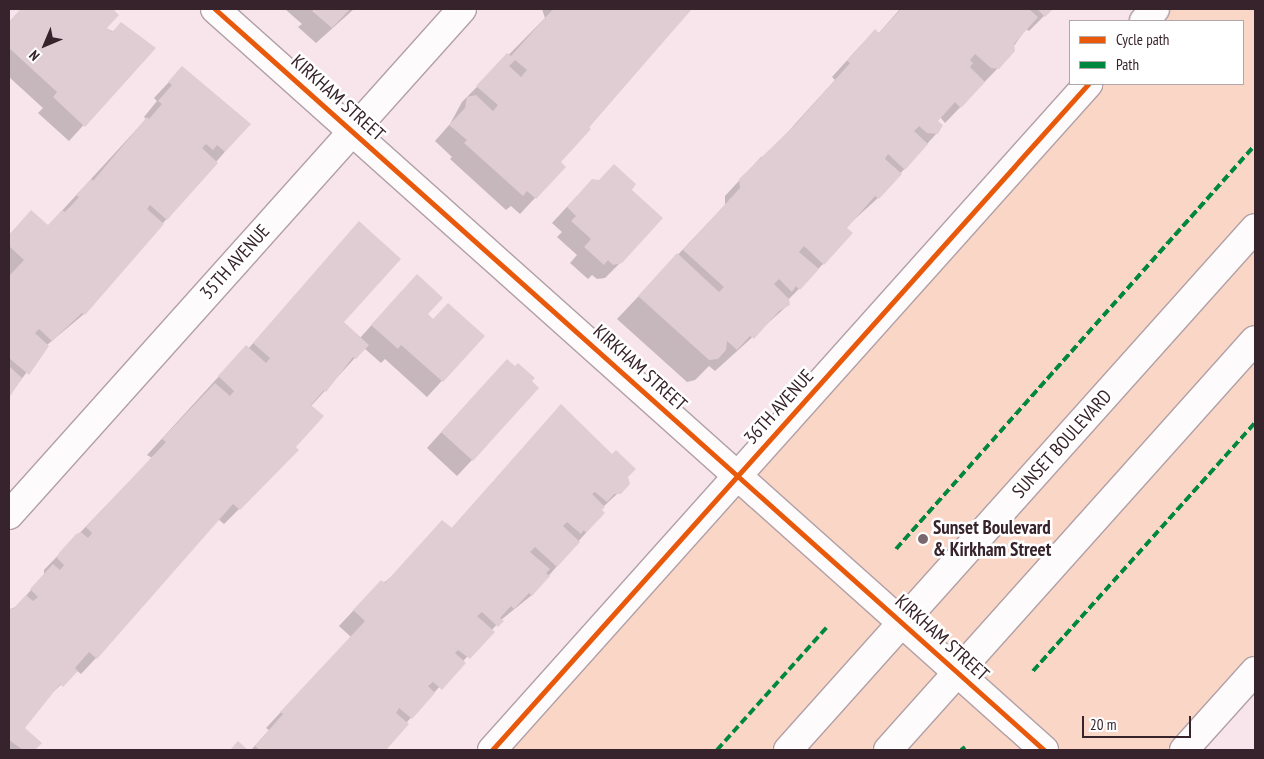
<!DOCTYPE html>
<html>
<head>
<meta charset="utf-8">
<style>
  body { margin:0 }
  #map { position:relative; width:1264px; height:759px; overflow:hidden; background:#f7e5eb; font-family:"PT Sans Narrow",sans-serif }
  div>[style] { position:absolute }
  .green>* { inset:0; background:#fad6c6 }
  .shadow>* { inset:0; background:#0003 }
  .building>* { inset:0; background:#e0cdd4 }
  .roads { filter:drop-shadow(1px 0 #b1a0a6) drop-shadow(-1px 0 #b1a0a6) drop-shadow(0 1px #b1a0a6) drop-shadow(0 -1px #b1a0a6) }
  .minor>* { height:28px; margin:-14px; padding:0 14px; transform-origin:14px; border-radius:14px; background:#fefbfc }
  .major>* { height:28px; margin:-14px; padding:0 14px; transform-origin:14px; border-radius:14px; background:#fefbfc }
  .quiet>* { height:4px; margin-top:-2px; transform-origin:0; background:repeating-linear-gradient(90deg,#00873e 0 8px,transparent 0 12px) }
  .cycleway>* { height:5px; margin:-2.5px; padding:0 2.5px; transform-origin:2.5px; border-radius:2.5px; background:#e8590c }
  .dots>* { width:14px; height:14px; translate:-50% -50%; box-sizing:border-box; border:2px solid #fff; border-radius:50% }
  span { translate:-50% -50%; white-space:nowrap; text-align:center; line-height:1.15; -webkit-text-stroke:5px #fff; paint-order:stroke }
  .street-label { font-size:19px; color:#37232b }
  .poi-label { font-size:19px; color:#37232b; font-weight:700 }
  .left { translate:0 -50%; text-align:left }
  .frame { position:absolute; inset:0; border:10px solid #37232b; pointer-events:none }
  .legend { position:absolute; left:1069px; top:20px; width:175px; height:65px; box-sizing:border-box; background:#fff; border:1px solid #afa7aa; margin:0; padding:6px 9px; list-style:none; font-size:15px; color:#37232b }
  .legend li { display:flex; align-items:center; gap:10px; height:25px }
  .legend b { width:25px; border:1px solid #afa7aa }
  .north { position:absolute; left:20px; top:20px; width:50px; height:50px; -webkit-text-stroke:4px #fff; paint-order:stroke; rotate:225deg; font-size:14px; font-weight:700; line-height:20px; text-align:center; color:#37232b }
  .north::after { content:''; display:block; margin:auto; width:18px; height:22px; background:#37232b; clip-path:polygon(50% 0,100% 100%,50% 72%,0 100%) }
  .scale { position:absolute; left:1082px; top:716px; width:109px; height:22px; box-sizing:border-box; border:2px solid #37232b; border-top:0; padding-left:6px; font-size:15px; line-height:18px; white-space:nowrap; color:#37232b; -webkit-text-stroke:4px #fff; paint-order:stroke }
</style>
</head>
<body>
<div id="map">
  <div class="green">
    <i style="clip-path:polygon(1155px 9px,1255px 9px,1255px 671px,1184px 750px,492px 750px,1088px 84px,1243px 84px,1243px 21px,1144px 21px)"></i>
  </div>
  <div class="shadow">
    <i style="clip-path:polygon(21px 9px,111px 9px,118px 15px,105px 28px,154px 48px,69px 141px,38px 113px,43px 108px,9px 77px,9px 22px)"></i>
    <i style="clip-path:polygon(285px 9px,354px 9px,316px 43px,298px 27px,302px 24px)"></i>
    <i style="clip-path:polygon(542px 9px,691px 9px,559px 162px,564px 167px,520px 214px,511px 206px,506px 210px,450px 159px,452px 157px,435px 141px,450px 124px,462px 102px,545px 18px)"></i>
    <i style="clip-path:polygon(900px 9px,1051px 9px,1029px 31px,1026px 29px,998px 68px,945px 123px,940px 117px,936px 121px,937px 133px,878px 198px,845px 228px,823px 264px,788px 300px,788px 305px,715px 371px,709px 366px,695px 380px,687px 382px,617px 319px,725px 205px,725px 196px,761px 157px,766px 156px,835px 80px,832px 77px,860px 46px,875px 31px,878px 34px)"></i>
    <i style="clip-path:polygon(182px 68px,249px 124px,84px 314px,47px 345px,9px 396px,9px 235px,31px 212px,48px 226px,146px 119px,144px 117px,157px 101px,154px 98px)"></i>
    <i style="clip-path:polygon(630px 190px,621px 262px,605px 278px,597px 279px,592px 275px,588px 279px,570px 263px,577px 255px,557px 237px,562px 232px,552px 223px,577px 196px)"></i>
    <i style="clip-path:polygon(359px 223px,342px 322px,360px 338px,402px 291px,433px 320px,483px 336px,427px 397px,385px 359px,381px 363px,364px 348px,311px 406px,239px 509px,224px 524px,218px 519px,96px 658px,81px 674px,76px 670px,45px 700px,23px 728px,40px 743px,34px 750px,9px 750px,9px 610px,17px 606px,44px 575px,44px 570px,152px 458px,147px 455px,231px 363px,248px 349px)"></i>
    <i style="clip-path:polygon(492px 376px,472px 460px,457px 476px,427px 448px)"></i>
    <i style="clip-path:polygon(561px 405px,627px 477px,629px 483px,604px 506px,601px 511px,603px 513px,532px 595px,501px 620px,406px 723px,386px 750px,251px 750px,269px 730px,266px 728px,351px 637px,339px 626px,366px 597px,451px 529px)"></i>
  </div>
  <div class="building">
    <i style="clip-path:polygon(21px 9px,113px 9px,119px 15px,107px 28px,112px 32px,121px 22px,156px 48px,85px 127px,53px 97px,57px 92px,9px 48px,9px 22px)"></i>
    <i style="clip-path:polygon(315px 9px,350px 9px,332px 28px,312px 11px)"></i>
    <i style="clip-path:polygon(evenodd,553px 9px,692px 9px,589px 127px,591px 129px,561px 162px,566px 167px,536px 199px,527px 191px,523px 196px,464px 143px,467px 140px,449px 125px,465px 108px,467px 97px,476px 95px,493px 111px,498px 105px,476px 86px,507px 53px,511px 56px,553px 9px,515px 60px,527px 70px,521px 77px,509px 66px,515px 60px)"></i>
    <i style="clip-path:polygon(901px 9px,1029px 9px,1038px 17px,1014px 44px,1015px 51px,999px 69px,991px 68px,975px 54px,970px 60px,973px 63px,970px 67px,985px 82px,961px 108px,955px 102px,938px 121px,943px 125px,938px 134px,927px 133px,919px 126px,914px 131px,928px 144px,905px 170px,888px 154px,885px 159px,902px 174px,879px 199px,875px 196px,847px 228px,853px 233px,824px 265px,804px 246px,799px 252px,819px 269px,800px 290px,796px 286px,792px 292px,779px 279px,774px 284px,789px 299px,790px 305px,779px 311px,754px 339px,750px 336px,737px 350px,727px 341px,726px 350px,718px 359px,709px 360px,638px 296px,677px 253px,719px 292px,724px 287px,683px 250px,740px 188px,739px 179px,796px 124px,850px 63px,847px 61px,875px 29px,879px 33px)"></i>
    <i style="clip-path:polygon(1037px 9px,1053px 9px,1045px 17px)"></i>
    <i style="clip-path:polygon(182px 66px,251px 124px,225px 152px,217px 145px,213px 150px,206px 144px,202px 148px,218px 163px,167px 220px,150px 205px,147px 209px,164px 224px,85px 315px,82px 313px,52px 341px,39px 329px,35px 333px,49px 346px,29px 375px,9px 358px,9px 276px,24px 260px,9px 246px,9px 235px,31px 210px,48px 225px,62px 210px,65px 212px,79px 197px,76px 195px,91px 179px,93px 181px,147px 117px,149px 119px,162px 104px,158px 101px,172px 85px,168px 82px)"></i>
    <i style="clip-path:polygon(614px 164px,636px 184px,632px 190px,663px 218px,622px 263px,613px 265px,608px 260px,604px 265px,584px 247px,591px 239px,571px 221px,576px 216px,567px 207px,592px 179px,599px 180px)"></i>
    <i style="clip-path:polygon(359px 221px,401px 259px,344px 322px,369px 345px,356px 359px,353px 357px,326px 392px,324px 390px,311px 405px,324px 416px,296px 447px,299px 450px,240px 510px,233px 504px,97px 659px,89px 652px,75px 668px,78px 671px,63px 687px,60px 684px,25px 728px,42px 743px,35px 750px,23px 750px,9px 740px,9px 608px,13px 609px,26px 595px,33px 601px,38px 597px,30px 589px,53px 564px,60px 570px,64px 565px,57px 558px,59px 553px,76px 534px,81px 532px,88px 538px,92px 533px,86px 527px,166px 442px,162px 439px,215px 383px,230px 396px,234px 391px,218px 376px,246px 345px,266px 363px,270px 358px,253px 343px)"></i>
    <i style="clip-path:polygon(417px 274px,443px 298px,428px 314px,433px 319px,448px 303px,485px 336px,443px 382px,401px 345px,398px 349px,371px 325px)"></i>
    <i style="clip-path:polygon(507px 359px,515px 366px,518px 363px,535px 378px,532px 381px,539px 388px,473px 461px,441px 432px)"></i>
    <i style="clip-path:polygon(9px 366px,22px 378px,9px 398px)"></i>
    <i style="clip-path:polygon(561px 404px,612px 454px,616px 450px,636px 469px,628px 477px,630px 484px,621px 494px,614px 494px,607px 502px,595px 492px,592px 494px,605px 507px,602px 510px,605px 513px,586px 533px,584px 530px,581px 534px,567px 522px,563px 526px,580px 542px,557px 567px,535px 547px,530px 552px,550px 569px,546px 573px,550px 576px,532px 596px,529px 593px,514px 609px,511px 606px,500px 618px,504px 621px,498px 627px,482px 612px,477px 616px,495px 632px,470px 659px,458px 650px,455px 653px,466px 663px,442px 690px,433px 682px,428px 686px,435px 693px,412px 719px,399px 708px,396px 713px,409px 724px,386px 750px,260px 750px,255px 746px,283px 714px,280px 712px,365px 621px,353px 610px,381px 580px,385px 583px,442px 520px,452px 528px)"></i>
    <i style="clip-path:polygon(238px 741px,248px 750px,230px 750px)"></i>
  </div>
  <div class="roads">
    <div class="minor">
      <i style="left:215px;top:9px;width:1112px;rotate:41.79deg"></i>
      <i style="left:1144px;top:21px;width:16px;rotate:-47deg"></i>
      <i style="left:9px;top:515px;width:679px;rotate:-48.16deg"></i>
      <i style="left:492px;top:750px;width:894px;rotate:-48.17deg"></i>
      <i style="left:1184px;top:750px;width:106px;rotate:-48.1deg"></i>
    </div>
    <div class="major">
      <i style="left:788px;top:750px;width:700px;rotate:-48.18deg"></i>
      <i style="left:888px;top:750px;width:550px;rotate:-48.17deg"></i>
    </div>
  </div>
  <div class="quiet">
    <i style="left:896px;top:549px;width:540px;rotate:-48.38deg"></i>
    <i style="left:1033px;top:671px;width:333px;rotate:-48.2deg"></i>
    <i style="left:717px;top:750px;width:166px;rotate:-48.2deg"></i>
    <i style="left:961px;top:750px;width:5px;rotate:-37deg"></i>
  </div>
  <div class="cycleway">
    <i style="left:215px;top:9px;width:1112px;rotate:41.79deg"></i>
    <i style="left:492px;top:750px;width:894px;rotate:-48.17deg"></i>
  </div>
  <div class="dots">
    <i style="left:923px;top:539px;background:#7a676e"></i>
  </div>
  <div class="street-label">
    <span style="left:338px;top:98px;rotate:42deg">KIRKHAM STREET</span>
    <span style="left:235px;top:262px;rotate:-48deg">35TH AVENUE</span>
    <span style="left:640px;top:368px;rotate:42deg">KIRKHAM STREET</span>
    <span style="left:779px;top:407px;rotate:-48deg">36TH AVENUE</span>
    <span style="left:1062px;top:444px;rotate:-48deg">SUNSET BOULEVARD</span>
    <span style="left:942px;top:638px;rotate:42deg">KIRKHAM STREET</span>
  </div>
  <div class="poi-label">
    <span class="left" style="left:933px;top:539px">Sunset Boulevard<br>&amp; Kirkham Street</span>
  </div>
  <div class="frame"></div>
  <ul class="legend">
  <li><b style="height:6px;background:#e8590c"></b>Cycle path</li>
  <li><b style="height:6px;background:#00873e"></b>Path</li>
  </ul>
  <div class="north">N</div>
  <div class="scale">20 m</div>
</div>
</body>
</html>
